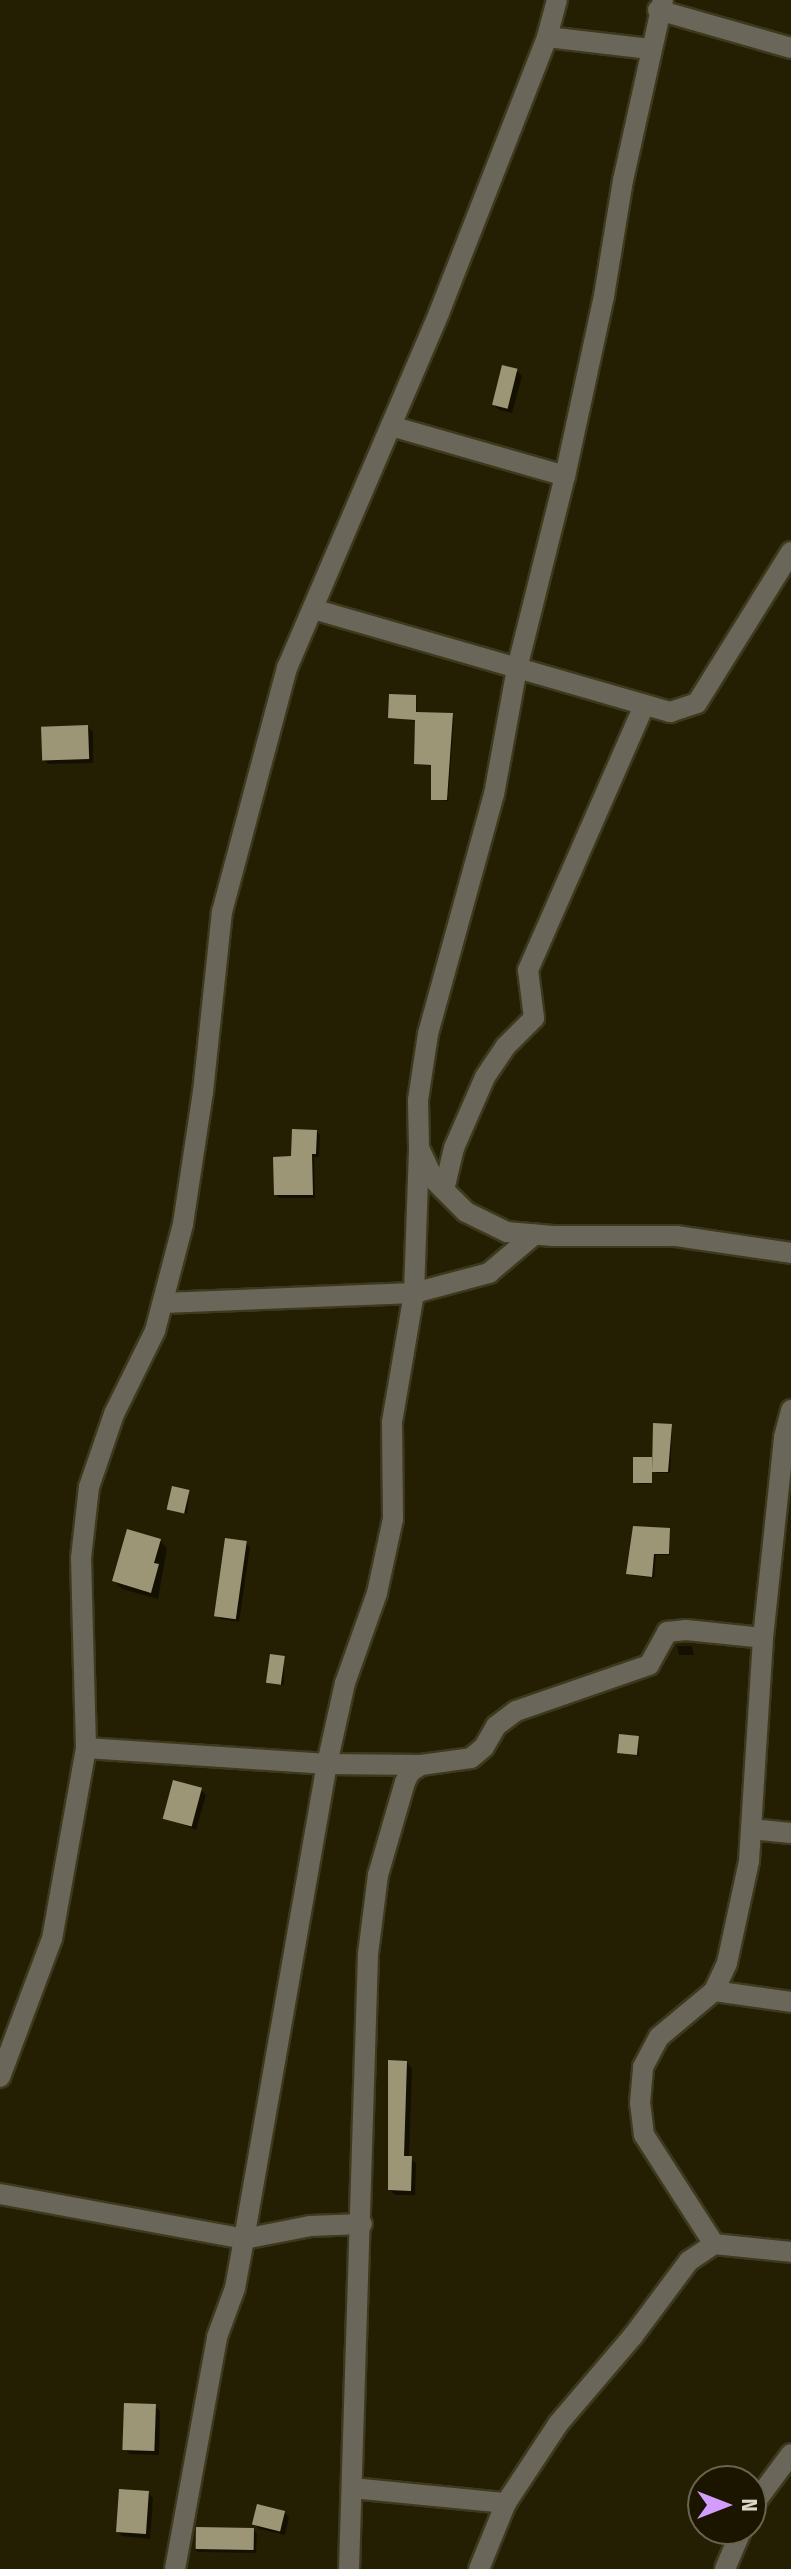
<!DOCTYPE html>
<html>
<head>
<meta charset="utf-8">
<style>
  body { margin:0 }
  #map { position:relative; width:791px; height:2569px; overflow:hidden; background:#241f02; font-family:"Fira Sans Condensed",sans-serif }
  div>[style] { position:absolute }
  .shadow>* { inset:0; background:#0007 }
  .building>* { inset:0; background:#9c9676; transform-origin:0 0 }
  .roads { filter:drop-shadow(2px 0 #3d391d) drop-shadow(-2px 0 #3d391d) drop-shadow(0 2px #3d391d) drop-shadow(0 -2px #3d391d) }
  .minor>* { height:20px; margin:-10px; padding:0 10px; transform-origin:10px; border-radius:10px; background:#6a675a }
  span { translate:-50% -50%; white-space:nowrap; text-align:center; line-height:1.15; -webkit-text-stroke:8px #1b1500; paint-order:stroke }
  .north { position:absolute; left:687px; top:2465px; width:80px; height:80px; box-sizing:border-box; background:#1b1500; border:2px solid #67634f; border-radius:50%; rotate:90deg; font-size:22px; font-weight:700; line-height:32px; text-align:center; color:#dad7c6 }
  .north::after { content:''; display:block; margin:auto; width:28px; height:36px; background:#d29dfd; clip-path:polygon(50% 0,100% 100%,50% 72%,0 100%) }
</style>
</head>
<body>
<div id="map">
  <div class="shadow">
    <i style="clip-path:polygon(517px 371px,522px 376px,512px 413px,499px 410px,494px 405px)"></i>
    <i style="clip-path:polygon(416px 697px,417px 714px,454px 717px,448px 801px,433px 799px,433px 766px,416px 764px,417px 721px,390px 717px)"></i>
    <i style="clip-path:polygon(88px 727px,93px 732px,93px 763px,48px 764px,43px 759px)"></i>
    <i style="clip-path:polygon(317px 1132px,320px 1135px,319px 1157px,314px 1157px,315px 1198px,279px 1198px,276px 1194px,293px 1158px)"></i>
    <i style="clip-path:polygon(672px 1426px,670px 1473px,656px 1473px,652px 1469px,651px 1484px,637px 1484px,651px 1459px,654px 1463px)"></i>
    <i style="clip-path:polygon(189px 1492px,187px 1514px,169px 1508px)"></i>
    <i style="clip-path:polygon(669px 1530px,670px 1555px,656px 1555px,654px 1578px,630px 1575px)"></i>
    <i style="clip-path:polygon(160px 1541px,167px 1548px,158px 1599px,122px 1589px,114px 1581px)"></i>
    <i style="clip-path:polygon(246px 1543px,250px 1547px,239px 1622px,221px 1619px,217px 1615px)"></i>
    <i style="clip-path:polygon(677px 1646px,692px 1646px,694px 1655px,679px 1655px)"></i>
    <i style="clip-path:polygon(284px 1658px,284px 1685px,271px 1684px,270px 1682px)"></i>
    <i style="clip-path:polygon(638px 1738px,639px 1756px,620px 1753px)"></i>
    <i style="clip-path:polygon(201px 1790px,206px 1795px,196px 1830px,164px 1817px)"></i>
    <i style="clip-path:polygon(407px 2063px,412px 2068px,409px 2158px,416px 2163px,415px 2195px,395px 2195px,390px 2190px)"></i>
    <i style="clip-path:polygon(155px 2406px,160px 2411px,159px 2455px,130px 2454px,125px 2449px)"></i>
    <i style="clip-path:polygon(148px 2493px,153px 2498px,150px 2539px,122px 2536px,117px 2531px)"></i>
    <i style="clip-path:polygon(284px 2512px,289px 2517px,285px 2535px,259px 2529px,254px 2524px)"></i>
    <i style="clip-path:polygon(253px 2530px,257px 2534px,256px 2553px,198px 2552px,194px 2548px)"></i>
  </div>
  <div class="building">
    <i style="left:502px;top:365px;width:16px;height:41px;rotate:14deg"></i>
    <i style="clip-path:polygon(389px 694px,416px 695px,416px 712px,453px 713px,447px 800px,431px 800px,431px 765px,414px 764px,415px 720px,388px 718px)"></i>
    <i style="left:88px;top:725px;width:34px;height:47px;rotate:88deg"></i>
    <i style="clip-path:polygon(292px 1129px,317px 1130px,316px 1154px,312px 1154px,313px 1195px,274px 1195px,273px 1157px,291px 1156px)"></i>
    <i style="clip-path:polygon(653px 1423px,672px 1424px,668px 1472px,652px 1472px)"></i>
    <i style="left:633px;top:1457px;width:19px;height:26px"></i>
    <i style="left:172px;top:1486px;width:18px;height:24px;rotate:13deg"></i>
    <i style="clip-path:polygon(633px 1526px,670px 1528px,669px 1554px,654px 1554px,652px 1577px,626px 1574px)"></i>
    <i style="clip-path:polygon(127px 1529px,161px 1539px,154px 1563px,159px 1564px,151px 1593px,112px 1581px)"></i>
    <i style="left:225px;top:1538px;width:22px;height:79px;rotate:8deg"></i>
    <i style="left:270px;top:1654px;width:15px;height:29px;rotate:8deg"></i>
    <i style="left:619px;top:1734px;width:20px;height:19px;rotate:6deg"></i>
    <i style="left:173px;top:1780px;width:30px;height:40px;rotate:15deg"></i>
    <i style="clip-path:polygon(388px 2060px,407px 2061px,404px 2156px,412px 2156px,411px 2191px,388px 2190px)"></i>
    <i style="left:124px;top:2403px;width:32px;height:47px;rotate:2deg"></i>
    <i style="left:119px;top:2489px;width:30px;height:43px;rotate:4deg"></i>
    <i style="left:257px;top:2504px;width:29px;height:21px;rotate:14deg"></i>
    <i style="left:196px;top:2527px;width:58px;height:22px;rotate:1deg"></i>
  </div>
  <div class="roads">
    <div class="minor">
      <i style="left:663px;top:0;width:184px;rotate:102.5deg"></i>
      <i style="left:623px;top:180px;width:118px;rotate:99.3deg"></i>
      <i style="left:604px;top:296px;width:184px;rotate:102.2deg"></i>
      <i style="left:565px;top:476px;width:198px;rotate:104deg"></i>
      <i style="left:517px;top:668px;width:128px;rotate:100.3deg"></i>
      <i style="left:494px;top:794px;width:249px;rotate:105.4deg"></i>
      <i style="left:428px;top:1034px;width:67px;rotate:98.6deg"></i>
      <i style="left:418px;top:1100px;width:48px;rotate:88.8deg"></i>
      <i style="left:419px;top:1148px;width:35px;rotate:65deg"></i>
      <i style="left:434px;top:1180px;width:45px;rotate:45deg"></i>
      <i style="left:466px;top:1212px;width:46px;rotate:26deg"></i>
      <i style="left:507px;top:1232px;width:46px;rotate:5deg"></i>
      <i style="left:553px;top:1236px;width:123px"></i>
      <i style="left:676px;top:1236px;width:116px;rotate:8.4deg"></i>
      <i style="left:658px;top:10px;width:138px;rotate:15.9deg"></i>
      <i style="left:547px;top:37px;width:104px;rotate:6.6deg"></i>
      <i style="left:391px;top:426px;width:181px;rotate:16deg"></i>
      <i style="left:313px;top:609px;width:372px;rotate:16.1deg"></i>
      <i style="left:670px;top:712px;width:28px;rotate:-18deg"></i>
      <i style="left:697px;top:703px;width:178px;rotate:-58.1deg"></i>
      <i style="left:444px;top:1190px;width:43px;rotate:-76.6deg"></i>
      <i style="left:454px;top:1148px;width:77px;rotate:-66.4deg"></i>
      <i style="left:485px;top:1077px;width:36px;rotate:-56deg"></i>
      <i style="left:505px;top:1047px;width:41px;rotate:-45deg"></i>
      <i style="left:534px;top:1018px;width:48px;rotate:-97.1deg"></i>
      <i style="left:528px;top:970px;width:288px;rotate:-66.3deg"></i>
      <i style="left:163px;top:1303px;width:251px;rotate:-2.3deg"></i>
      <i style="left:414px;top:1293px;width:78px;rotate:-14.9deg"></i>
      <i style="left:489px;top:1273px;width:59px;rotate:-40.2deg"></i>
      <i style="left:86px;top:1748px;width:242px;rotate:3.8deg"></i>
      <i style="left:327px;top:1764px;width:94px;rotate:0.6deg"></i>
      <i style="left:751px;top:1829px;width:40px;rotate:5.7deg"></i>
      <i style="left:714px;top:1991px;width:78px;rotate:8.1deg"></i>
      <i style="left:0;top:2077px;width:147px;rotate:-69.4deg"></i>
      <i style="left:52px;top:1939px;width:194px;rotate:-79.9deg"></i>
      <i style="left:86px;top:1748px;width:190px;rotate:-91.5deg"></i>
      <i style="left:81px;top:1558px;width:71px;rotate:-83.6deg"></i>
      <i style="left:89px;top:1487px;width:77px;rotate:-71.1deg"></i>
      <i style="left:114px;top:1414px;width:93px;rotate:-63.7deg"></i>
      <i style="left:155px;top:1331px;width:111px;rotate:-75.3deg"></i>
      <i style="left:183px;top:1224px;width:134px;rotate:-81.4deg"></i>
      <i style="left:203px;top:1092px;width:181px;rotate:-84deg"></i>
      <i style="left:222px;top:912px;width:253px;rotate:-75.1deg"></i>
      <i style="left:287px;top:668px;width:386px;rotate:-66.8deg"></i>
      <i style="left:439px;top:313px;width:296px;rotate:-68.6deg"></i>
      <i style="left:547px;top:37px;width:38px;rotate:-75deg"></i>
      <i style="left:0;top:2194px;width:248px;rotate:10.4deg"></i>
      <i style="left:244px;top:2239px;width:482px;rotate:-80.1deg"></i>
      <i style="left:327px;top:1764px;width:83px;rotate:-77.5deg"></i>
      <i style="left:345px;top:1683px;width:96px;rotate:-70.4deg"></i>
      <i style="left:377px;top:1593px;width:76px;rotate:-77.8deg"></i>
      <i style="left:393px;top:1519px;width:97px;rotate:-90.6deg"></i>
      <i style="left:392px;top:1422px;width:131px;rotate:-80.3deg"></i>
      <i style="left:414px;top:1293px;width:141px;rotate:-88deg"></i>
      <i style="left:714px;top:2244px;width:130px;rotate:-122.7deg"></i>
      <i style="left:644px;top:2135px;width:32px;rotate:-97deg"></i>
      <i style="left:640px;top:2103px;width:36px;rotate:-85deg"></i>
      <i style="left:643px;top:2067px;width:34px;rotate:-62deg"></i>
      <i style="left:659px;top:2037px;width:72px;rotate:-39.9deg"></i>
      <i style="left:714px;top:1991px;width:31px;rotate:-65deg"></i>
      <i style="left:727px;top:1963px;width:104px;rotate:-77.8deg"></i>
      <i style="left:749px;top:1861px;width:223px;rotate:-86.4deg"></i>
      <i style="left:763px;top:1638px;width:202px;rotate:-84deg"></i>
      <i style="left:784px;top:1437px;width:28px;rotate:-75deg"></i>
      <i style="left:352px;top:2488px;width:155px;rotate:5.6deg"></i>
      <i style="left:751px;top:2508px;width:67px;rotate:-53.5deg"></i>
      <i style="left:175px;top:2569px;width:236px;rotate:-79.7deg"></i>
      <i style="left:217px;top:2337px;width:52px;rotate:-69.8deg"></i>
      <i style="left:235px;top:2288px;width:50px;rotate:-79.6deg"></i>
      <i style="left:244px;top:2239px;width:67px;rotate:-11.1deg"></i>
      <i style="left:310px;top:2226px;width:52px;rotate:-2.2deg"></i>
      <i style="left:349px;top:2569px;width:615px;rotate:-88.23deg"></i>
      <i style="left:368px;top:1954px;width:80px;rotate:-82.8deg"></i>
      <i style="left:378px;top:1875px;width:97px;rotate:-73.8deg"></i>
      <i style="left:405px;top:1782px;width:11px;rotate:-63deg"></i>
      <i style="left:410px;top:1772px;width:13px;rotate:-32deg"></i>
      <i style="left:421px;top:1765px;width:50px;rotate:-8deg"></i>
      <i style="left:471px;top:1758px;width:17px;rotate:-40deg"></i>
      <i style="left:484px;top:1747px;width:24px;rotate:-60deg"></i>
      <i style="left:496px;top:1726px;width:25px;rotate:-37deg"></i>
      <i style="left:516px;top:1711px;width:141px;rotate:-19.1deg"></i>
      <i style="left:649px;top:1665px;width:38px;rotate:-61deg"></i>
      <i style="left:667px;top:1632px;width:19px;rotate:-6deg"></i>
      <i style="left:686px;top:1630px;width:77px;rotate:5.9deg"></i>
      <i style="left:479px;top:2569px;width:71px;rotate:-67.8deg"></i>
      <i style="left:506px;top:2503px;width:95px;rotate:-56.6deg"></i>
      <i style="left:558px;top:2424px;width:116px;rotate:-49.6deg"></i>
      <i style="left:633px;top:2336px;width:94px;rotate:-53.3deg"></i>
      <i style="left:689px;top:2261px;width:30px;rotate:-34deg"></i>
      <i style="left:714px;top:2244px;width:77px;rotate:5.9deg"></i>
      <i style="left:725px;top:2569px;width:43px;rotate:-67deg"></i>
    </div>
  </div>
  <div class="north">N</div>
</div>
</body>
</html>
